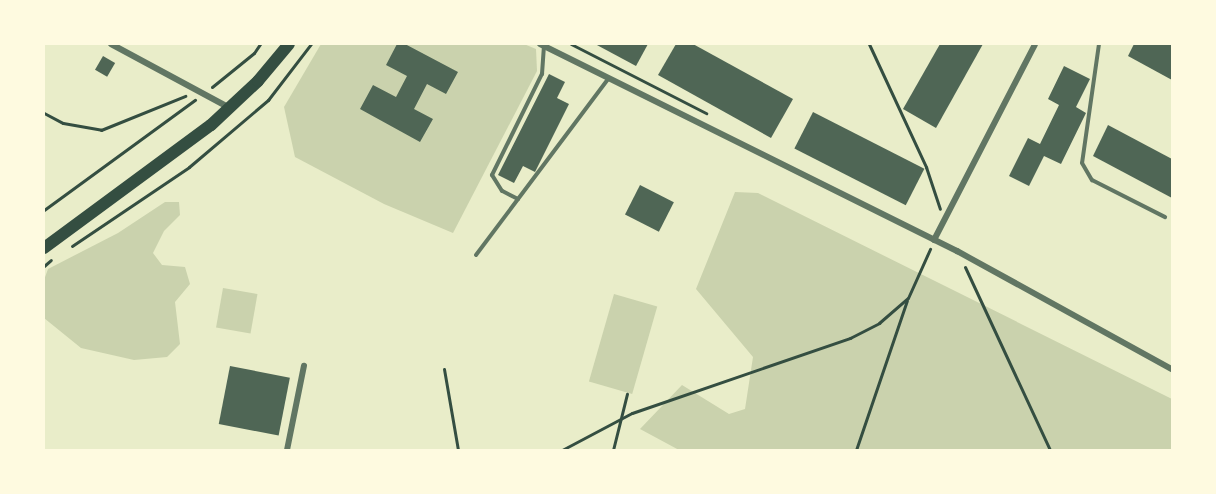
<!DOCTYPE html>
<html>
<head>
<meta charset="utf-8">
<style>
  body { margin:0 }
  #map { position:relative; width:1216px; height:494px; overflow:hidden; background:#e9edc9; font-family:Montserrat,sans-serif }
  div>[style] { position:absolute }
  .green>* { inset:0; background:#cad2ad; transform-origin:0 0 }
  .building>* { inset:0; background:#4f6655; transform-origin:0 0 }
  .path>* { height:3px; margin:-1.5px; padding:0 1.5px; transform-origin:1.5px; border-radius:1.5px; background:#344e41 }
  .service>* { height:4px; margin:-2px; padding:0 2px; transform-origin:2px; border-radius:2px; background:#617663 }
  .minor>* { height:6px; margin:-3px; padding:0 3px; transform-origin:3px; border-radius:3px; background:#617663 }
  .secondary>* { height:12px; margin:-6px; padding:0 6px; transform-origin:6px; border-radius:6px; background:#344e41 }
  span { translate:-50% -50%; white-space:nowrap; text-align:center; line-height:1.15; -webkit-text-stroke:4.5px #fefae0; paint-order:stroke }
  .frame { position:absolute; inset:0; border:45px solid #fefae0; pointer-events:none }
</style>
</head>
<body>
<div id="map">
  <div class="green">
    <i style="clip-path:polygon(321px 44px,524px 44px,536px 49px,537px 71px,453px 233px,384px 204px,295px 157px,284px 107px)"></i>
    <i style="clip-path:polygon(735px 192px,758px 193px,1172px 399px,1172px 450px,679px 450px,640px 429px,682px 385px,729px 414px,745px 409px,753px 357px,696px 289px)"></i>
    <i style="clip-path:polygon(165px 202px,179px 202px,180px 215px,164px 231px,153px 253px,162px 265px,185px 267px,190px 284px,175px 302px,180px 344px,167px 357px,134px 360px,81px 348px,44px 318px,44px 280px,48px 269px,118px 233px)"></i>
    <i style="left:223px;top:288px;width:35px;height:40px;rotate:10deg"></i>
    <i style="left:614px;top:294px;width:45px;height:91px;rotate:16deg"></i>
  </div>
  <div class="building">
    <i style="clip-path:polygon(397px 44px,405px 44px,458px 72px,446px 94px,427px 84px,414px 109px,433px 119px,420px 142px,360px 109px,373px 85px,396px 97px,407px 76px,386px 65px)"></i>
    <i style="clip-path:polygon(595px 44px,648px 44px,636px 66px)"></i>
    <i style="clip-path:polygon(676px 44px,693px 44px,793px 99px,771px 138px,658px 75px)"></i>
    <i style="clip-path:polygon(940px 44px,983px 44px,936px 128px,903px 109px)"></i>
    <i style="clip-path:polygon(1134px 44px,1172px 44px,1172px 80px,1128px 56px)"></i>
    <i style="left:103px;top:56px;width:14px;height:16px;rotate:30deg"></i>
    <i style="clip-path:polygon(1064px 66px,1090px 79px,1076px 107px,1086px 113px,1061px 164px,1044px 156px,1029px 186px,1009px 176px,1028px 138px,1040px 144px,1059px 105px,1048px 99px)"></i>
    <i style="clip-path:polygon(549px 74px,565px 82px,557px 98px,569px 104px,535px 172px,523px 166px,514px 183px,498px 175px)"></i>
    <i style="left:813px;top:112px;width:125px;height:41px;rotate:27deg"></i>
    <i style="clip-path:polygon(1108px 125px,1172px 159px,1172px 198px,1093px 156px)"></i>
    <i style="left:640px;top:185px;width:38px;height:33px;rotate:27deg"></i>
    <i style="left:230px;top:366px;width:61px;height:59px;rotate:11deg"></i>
  </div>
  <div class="path">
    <i style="left:571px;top:44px;width:152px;rotate:27.1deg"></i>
    <i style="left:869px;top:44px;width:136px;rotate:65.1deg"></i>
    <i style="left:926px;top:167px;width:44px;rotate:71.6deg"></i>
    <i style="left:212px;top:87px;width:54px;rotate:-39deg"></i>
    <i style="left:254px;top:53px;width:11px;rotate:-56deg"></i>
    <i style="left:44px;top:113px;width:21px;rotate:28deg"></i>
    <i style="left:63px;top:123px;width:39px;rotate:10deg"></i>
    <i style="left:101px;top:130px;width:91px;rotate:-22deg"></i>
    <i style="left:44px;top:210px;width:187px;rotate:-36.1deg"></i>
    <i style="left:72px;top:246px;width:141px;rotate:-34deg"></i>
    <i style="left:189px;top:167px;width:104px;rotate:-40.3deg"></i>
    <i style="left:268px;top:100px;width:71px;rotate:-52.5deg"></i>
    <i style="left:44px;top:266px;width:9px;rotate:-41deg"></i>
    <i style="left:965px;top:267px;width:202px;rotate:65.1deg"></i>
    <i style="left:444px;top:369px;width:82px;rotate:80.2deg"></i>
    <i style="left:562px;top:450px;width:79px;rotate:-27.9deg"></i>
    <i style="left:632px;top:413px;width:231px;rotate:-19deg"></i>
    <i style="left:850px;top:338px;width:33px;rotate:-27deg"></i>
    <i style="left:879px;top:323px;width:38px;rotate:-41deg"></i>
    <i style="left:908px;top:298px;width:54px;rotate:-65.8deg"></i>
    <i style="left:613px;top:450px;width:58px;rotate:-76deg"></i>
    <i style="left:856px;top:450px;width:158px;rotate:-71.2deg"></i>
  </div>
  <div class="service">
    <i style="left:1099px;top:44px;width:120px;rotate:98.1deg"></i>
    <i style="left:1082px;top:163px;width:20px;rotate:60deg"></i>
    <i style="left:1092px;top:180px;width:82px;rotate:26.9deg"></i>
    <i style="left:518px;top:199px;width:18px;rotate:-153deg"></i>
    <i style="left:502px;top:191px;width:19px;rotate:-122deg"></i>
    <i style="left:492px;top:175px;width:113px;rotate:-63.7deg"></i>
    <i style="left:542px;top:74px;width:28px;rotate:-86deg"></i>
    <i style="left:476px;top:255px;width:220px;rotate:-53.1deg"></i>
  </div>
  <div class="minor">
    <i style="left:111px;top:44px;width:135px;rotate:28.3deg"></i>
    <i style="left:540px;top:44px;width:466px;rotate:26.4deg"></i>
    <i style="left:957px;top:251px;width:245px;rotate:28.8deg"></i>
    <i style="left:934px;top:240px;width:220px;rotate:-62.7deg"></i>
    <i style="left:287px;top:450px;width:86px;rotate:-78.6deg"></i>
  </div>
  <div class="secondary">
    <i style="left:44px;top:248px;width:207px;rotate:-36.4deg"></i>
    <i style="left:211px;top:125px;width:64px;rotate:-43.1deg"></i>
    <i style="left:258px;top:81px;width:48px;rotate:-50deg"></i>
  </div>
  <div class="frame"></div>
</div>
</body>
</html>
